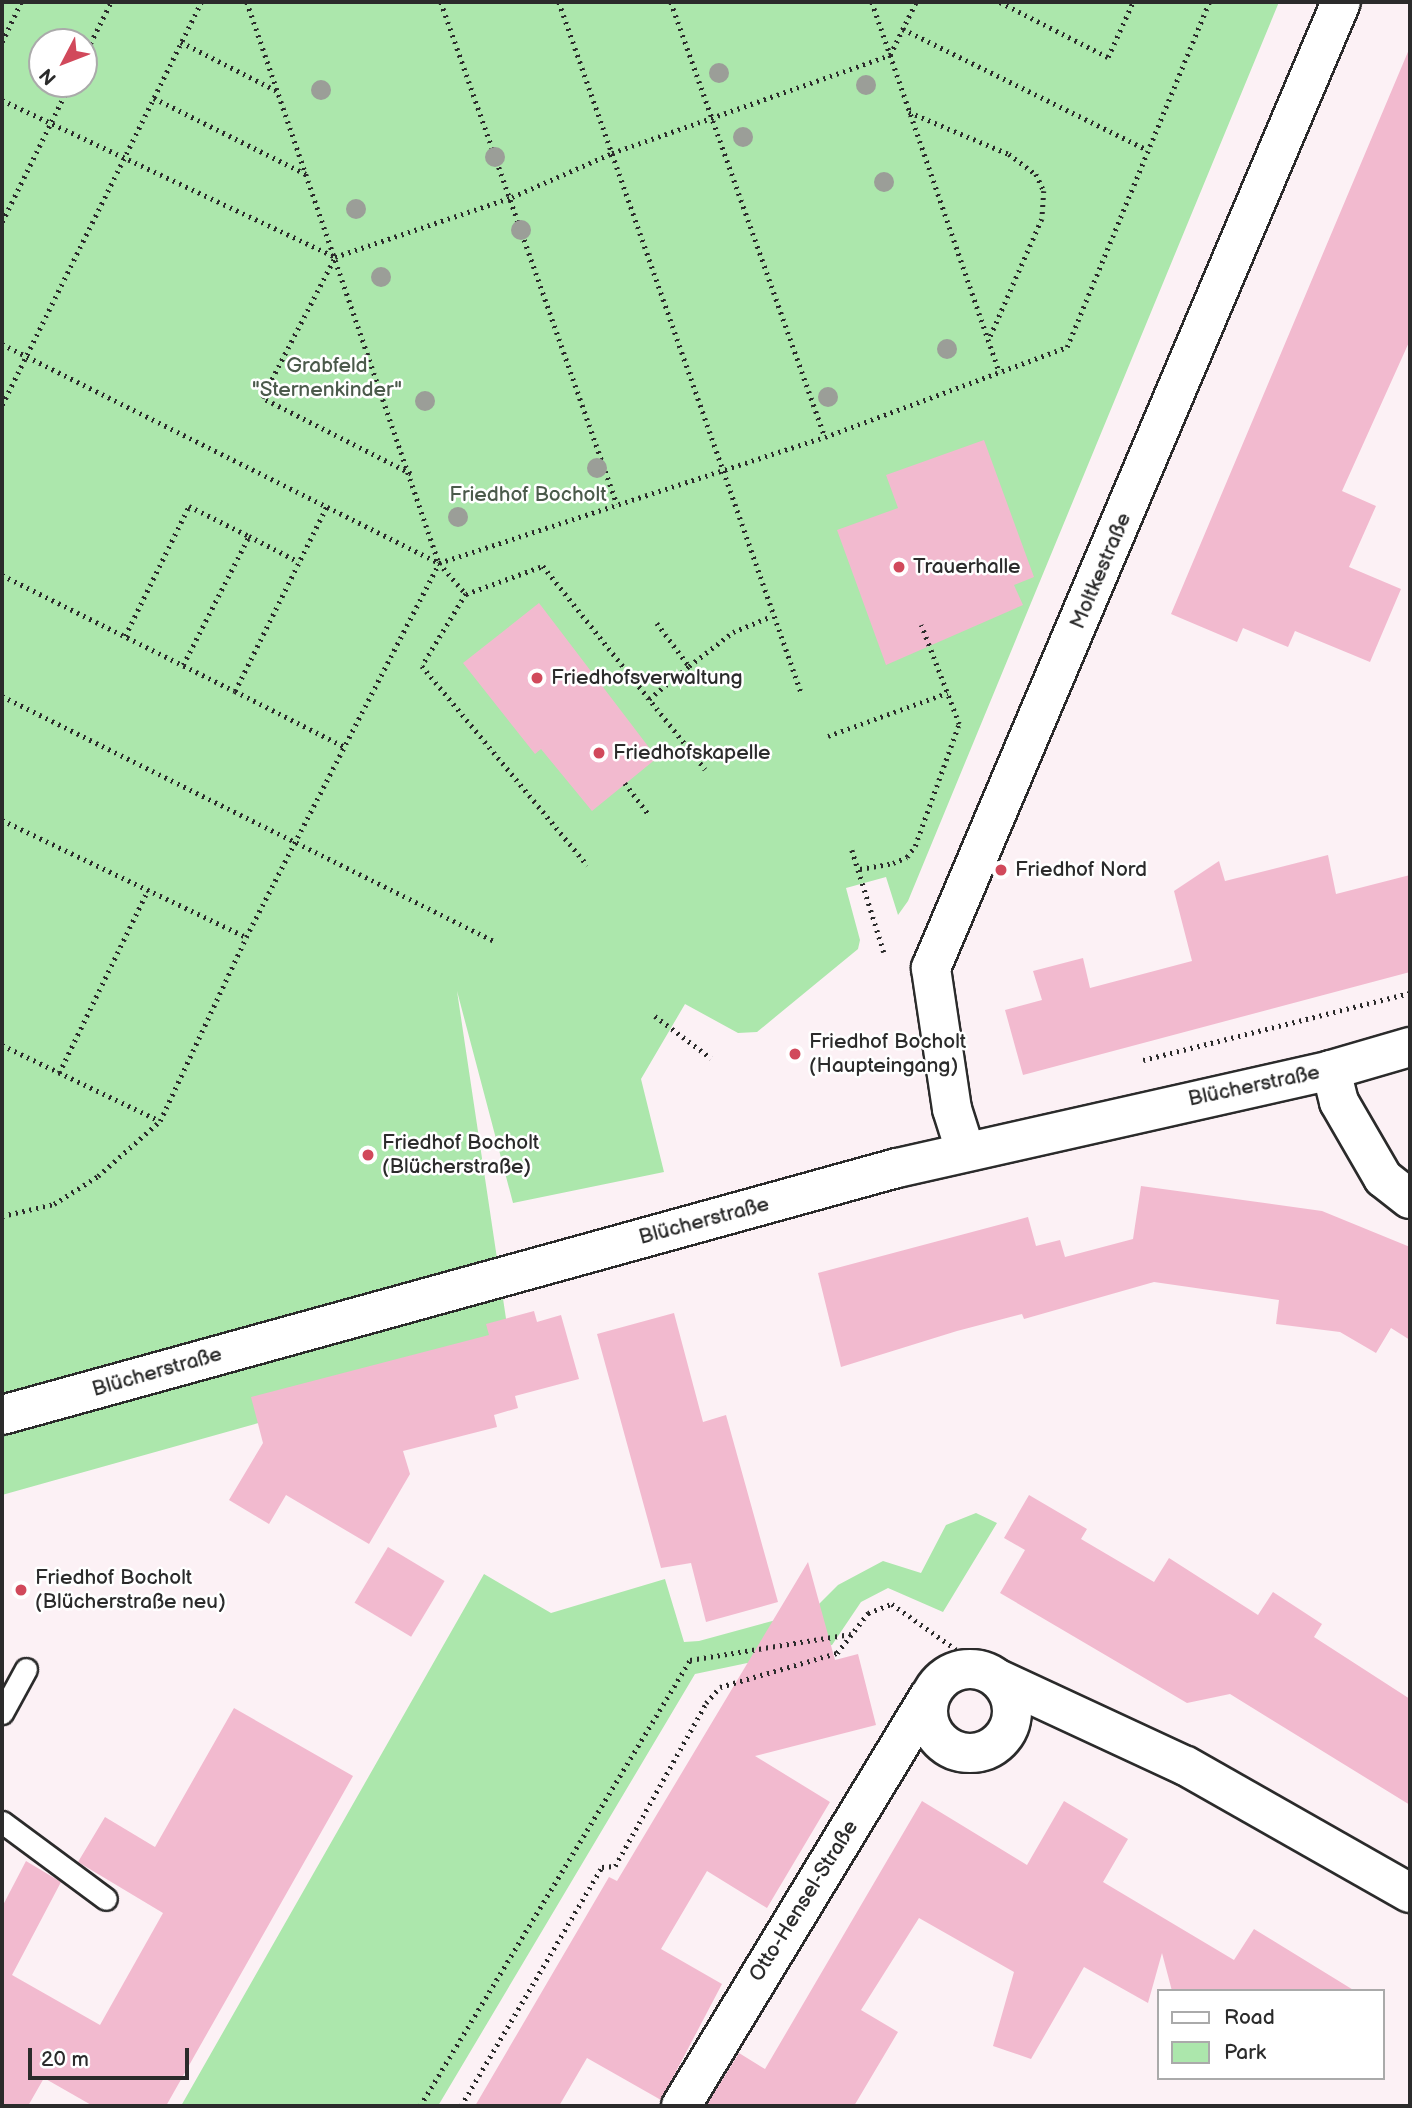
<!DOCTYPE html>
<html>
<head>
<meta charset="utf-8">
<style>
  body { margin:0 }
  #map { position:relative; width:1412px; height:2108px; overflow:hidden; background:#fcf1f5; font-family:"Balsamiq Sans",sans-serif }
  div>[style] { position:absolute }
  .green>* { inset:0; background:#ace7ac }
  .building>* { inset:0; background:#f2bacf; transform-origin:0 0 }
  .path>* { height:4.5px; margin-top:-2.25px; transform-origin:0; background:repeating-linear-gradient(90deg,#2b2b2b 0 2px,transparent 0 7px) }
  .roads { filter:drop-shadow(2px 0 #2b2b2b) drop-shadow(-2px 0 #2b2b2b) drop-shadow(0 2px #2b2b2b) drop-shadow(0 -2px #2b2b2b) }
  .lane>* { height:21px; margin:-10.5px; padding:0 10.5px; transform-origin:10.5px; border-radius:10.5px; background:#fff }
  .street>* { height:38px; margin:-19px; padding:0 19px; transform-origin:19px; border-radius:19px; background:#fff }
  .street>.ring { margin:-19px; padding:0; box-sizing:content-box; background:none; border:38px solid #fff; border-radius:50% }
  .secondary>* { height:38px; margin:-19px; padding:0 19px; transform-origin:19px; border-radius:19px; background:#fff }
  .trees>* { width:20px; height:20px; margin:-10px; border-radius:50%; background:#9b9e98 }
  .dots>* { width:19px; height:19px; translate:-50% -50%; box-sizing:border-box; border:4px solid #fff; border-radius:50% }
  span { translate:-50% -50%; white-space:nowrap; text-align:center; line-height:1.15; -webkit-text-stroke:5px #fff; paint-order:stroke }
  .park-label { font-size:21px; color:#4b5a4b }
  .poi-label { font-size:21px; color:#2b2b2b }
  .left { translate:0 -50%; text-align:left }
  .street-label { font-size:21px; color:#2b2b2b }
  .frame { position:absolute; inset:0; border:4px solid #2b2b2b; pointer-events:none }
  .legend { position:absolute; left:1157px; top:1989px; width:228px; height:91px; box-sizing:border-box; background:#fff; border:2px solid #aaa; margin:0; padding:9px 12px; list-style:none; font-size:21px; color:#2b2b2b }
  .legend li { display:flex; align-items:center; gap:14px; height:35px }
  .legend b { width:35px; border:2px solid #aaa }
  .north { position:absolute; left:28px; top:28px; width:70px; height:70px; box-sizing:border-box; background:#fff; border:2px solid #aaa; border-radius:50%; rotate:228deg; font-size:19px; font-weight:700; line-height:28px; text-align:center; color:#2b2b2b }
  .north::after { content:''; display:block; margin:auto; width:24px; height:32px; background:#d1495b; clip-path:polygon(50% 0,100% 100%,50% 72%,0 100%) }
  .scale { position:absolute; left:28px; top:2048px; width:161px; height:32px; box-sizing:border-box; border:4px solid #2b2b2b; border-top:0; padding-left:9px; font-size:21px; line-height:24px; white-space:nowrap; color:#2b2b2b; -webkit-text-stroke:5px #fff; paint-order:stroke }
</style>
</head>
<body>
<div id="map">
  <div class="green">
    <i style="clip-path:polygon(evenodd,2px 2px,1279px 2px,908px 901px,898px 915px,886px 877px,846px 888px,860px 940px,858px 949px,757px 1032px,738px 1033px,685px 1004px,641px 1079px,664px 1172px,513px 1203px,457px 991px,511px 1352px,2px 1495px,2px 2px,42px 42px,84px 42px,84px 84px,42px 84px,42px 42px)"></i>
    <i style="clip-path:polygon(976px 1513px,997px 1523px,943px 1612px,888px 1588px,861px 1602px,832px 1645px,695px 1674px,438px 2106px,181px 2106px,484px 1574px,551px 1613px,665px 1579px,684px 1642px,699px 1641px,813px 1610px,838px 1585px,883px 1561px,921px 1573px,946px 1525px)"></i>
  </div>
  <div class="building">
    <i style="clip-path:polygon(1410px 47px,1410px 340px,1342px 491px,1376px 506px,1349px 567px,1401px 589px,1370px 662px,1295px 631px,1288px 647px,1243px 628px,1237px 642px,1171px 614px)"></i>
    <i style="clip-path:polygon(984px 440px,1034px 577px,1014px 585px,1023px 605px,886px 665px,837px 530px,898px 508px,886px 475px)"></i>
    <i style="clip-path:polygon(539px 603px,657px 758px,592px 811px,541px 749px,535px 754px,463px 663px)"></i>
    <i style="clip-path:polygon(1328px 855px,1336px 894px,1410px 875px,1410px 972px,1023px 1075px,1005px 1010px,1042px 1000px,1033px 971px,1083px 958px,1090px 988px,1192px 961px,1174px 891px,1219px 861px,1225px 881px)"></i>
    <i style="clip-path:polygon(1141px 1186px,1322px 1211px,1410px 1247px,1410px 1340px,1391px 1328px,1376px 1353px,1340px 1332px,1276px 1324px,1279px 1300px,1154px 1282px,1024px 1319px,1022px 1314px,957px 1331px,841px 1367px,818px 1273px,1028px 1217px,1036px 1246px,1060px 1240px,1065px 1257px,1133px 1239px)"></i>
    <i style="clip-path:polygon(534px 1311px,537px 1322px,561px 1315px,579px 1379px,515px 1396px,518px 1408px,494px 1415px,497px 1427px,403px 1451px,410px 1474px,369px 1544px,286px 1495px,269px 1524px,229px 1500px,263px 1443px,251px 1397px,489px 1335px,486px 1324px)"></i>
    <i style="clip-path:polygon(674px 1313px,703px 1422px,726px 1415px,778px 1602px,706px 1622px,691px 1563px,661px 1568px,597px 1334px)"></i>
    <i style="clip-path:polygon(1029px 1495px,1087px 1529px,1081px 1539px,1154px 1582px,1169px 1558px,1258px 1615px,1273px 1592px,1322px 1624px,1314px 1637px,1410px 1699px,1410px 1805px,1230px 1694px,1187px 1703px,1000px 1593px,1025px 1550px,1004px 1538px)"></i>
    <i style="left:388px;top:1547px;width:66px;height:65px;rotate:31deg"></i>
    <i style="clip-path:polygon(808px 1562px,835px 1660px,858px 1654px,876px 1725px,755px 1756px,830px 1802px,767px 1908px,707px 1871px,661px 1949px,722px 1984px,661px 2100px,587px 2058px,559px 2106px,475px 2106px,609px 1877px,617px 1881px)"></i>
    <i style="clip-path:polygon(234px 1708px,353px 1776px,166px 2106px,93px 2106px,44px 2078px,28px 2106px,2px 2106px,2px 1907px,26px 1861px,61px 1882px,12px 1975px,100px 2025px,163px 1913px,78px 1862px,105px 1817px,155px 1847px)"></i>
    <i style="clip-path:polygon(922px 1801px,1027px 1865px,1064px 1801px,1128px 1839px,1103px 1882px,1234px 1960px,1254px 1929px,1355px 1991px,1172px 1991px,1162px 1953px,1148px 2003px,1084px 1967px,1031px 2059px,993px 2046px,1014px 1972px,919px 1918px,861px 2010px,898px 2032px,854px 2106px,706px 2106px,739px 2053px,765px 2069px)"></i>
  </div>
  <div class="path">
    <i style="left:247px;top:2px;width:593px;rotate:71.11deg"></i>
    <i style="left:441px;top:2px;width:532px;rotate:70.68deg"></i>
    <i style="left:559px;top:2px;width:731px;rotate:70.67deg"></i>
    <i style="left:671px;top:2px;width:461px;rotate:70.5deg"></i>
    <i style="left:872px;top:2px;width:392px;rotate:71deg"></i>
    <i style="left:1000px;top:2px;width:121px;rotate:27deg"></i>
    <i style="left:1108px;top:57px;width:60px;rotate:-65.6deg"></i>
    <i style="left:903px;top:29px;width:273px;rotate:26.3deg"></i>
    <i style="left:2px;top:42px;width:44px;rotate:-64.6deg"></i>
    <i style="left:181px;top:42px;width:108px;rotate:27deg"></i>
    <i style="left:84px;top:56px;width:60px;rotate:-63.4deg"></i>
    <i style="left:154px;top:98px;width:170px;rotate:26.6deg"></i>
    <i style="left:2px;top:100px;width:368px;rotate:25.2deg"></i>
    <i style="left:909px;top:112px;width:108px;rotate:22.8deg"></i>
    <i style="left:1009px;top:154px;width:34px;rotate:37deg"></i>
    <i style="left:1036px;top:174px;width:19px;rotate:65deg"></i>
    <i style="left:1044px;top:191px;width:28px;rotate:94deg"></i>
    <i style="left:1042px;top:219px;width:132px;rotate:113.7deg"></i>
    <i style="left:2px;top:222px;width:154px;rotate:-63.8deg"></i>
    <i style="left:2px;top:344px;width:489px;rotate:26.6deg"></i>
    <i style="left:439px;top:563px;width:41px;rotate:48.9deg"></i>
    <i style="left:466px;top:594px;width:82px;rotate:-20deg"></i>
    <i style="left:543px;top:566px;width:260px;rotate:51.4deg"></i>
    <i style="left:2px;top:405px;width:449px;rotate:-63.7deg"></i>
    <i style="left:411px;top:474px;width:167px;rotate:-153deg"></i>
    <i style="left:262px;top:398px;width:159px;rotate:-62.6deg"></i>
    <i style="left:335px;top:257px;width:187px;rotate:-18.7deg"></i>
    <i style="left:512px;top:197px;width:109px;rotate:-23.7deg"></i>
    <i style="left:612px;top:153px;width:295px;rotate:-19.4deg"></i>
    <i style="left:890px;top:55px;width:59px;rotate:-63.9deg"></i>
    <i style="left:2px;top:575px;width:260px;rotate:26.5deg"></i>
    <i style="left:235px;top:691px;width:207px;rotate:-63.6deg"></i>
    <i style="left:466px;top:594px;width:84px;rotate:121.4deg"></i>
    <i style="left:422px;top:666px;width:259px;rotate:50.3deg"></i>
    <i style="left:657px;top:623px;width:54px;rotate:53.3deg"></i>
    <i style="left:689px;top:666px;width:56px;rotate:-37.7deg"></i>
    <i style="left:733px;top:632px;width:42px;rotate:-22.3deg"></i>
    <i style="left:125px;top:636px;width:145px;rotate:-63.8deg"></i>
    <i style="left:189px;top:506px;width:67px;rotate:26.6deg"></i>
    <i style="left:183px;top:665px;width:145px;rotate:-62.9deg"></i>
    <i style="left:249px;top:536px;width:56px;rotate:27.5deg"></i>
    <i style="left:235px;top:691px;width:123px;rotate:27deg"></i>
    <i style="left:2px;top:696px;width:550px;rotate:26.47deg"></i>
    <i style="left:649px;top:699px;width:52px;rotate:-39.5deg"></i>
    <i style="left:828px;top:736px;width:127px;rotate:-19.9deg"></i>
    <i style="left:625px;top:783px;width:40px;rotate:53deg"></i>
    <i style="left:2px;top:820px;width:271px;rotate:25.6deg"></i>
    <i style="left:852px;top:850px;width:107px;rotate:72.6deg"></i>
    <i style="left:860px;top:869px;width:34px;rotate:-10deg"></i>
    <i style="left:893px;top:863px;width:15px;rotate:-23deg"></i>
    <i style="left:907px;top:857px;width:14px;rotate:-54deg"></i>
    <i style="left:915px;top:846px;width:130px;rotate:-70.2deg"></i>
    <i style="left:959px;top:724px;width:106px;rotate:-111deg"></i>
    <i style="left:655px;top:1016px;width:70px;rotate:36.9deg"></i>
    <i style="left:2px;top:1045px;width:175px;rotate:25.7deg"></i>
    <i style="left:1143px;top:1060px;width:275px;rotate:-14.1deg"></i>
    <i style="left:59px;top:1073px;width:203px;rotate:-64.1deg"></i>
    <i style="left:2px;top:1216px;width:53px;rotate:-13deg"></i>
    <i style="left:54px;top:1204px;width:52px;rotate:-32.5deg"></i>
    <i style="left:98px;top:1176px;width:83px;rotate:-41.6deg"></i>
    <i style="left:160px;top:1121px;width:203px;rotate:-64.9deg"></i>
    <i style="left:246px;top:937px;width:421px;rotate:-62.7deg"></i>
    <i style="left:439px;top:563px;width:406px;rotate:-18.1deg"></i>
    <i style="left:825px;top:437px;width:258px;rotate:-20.4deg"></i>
    <i style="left:1067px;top:347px;width:373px;rotate:-67.6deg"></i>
    <i style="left:420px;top:2106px;width:521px;rotate:-58.81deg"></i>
    <i style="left:690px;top:1660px;width:163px;rotate:-9.2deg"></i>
    <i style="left:461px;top:2106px;width:277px;rotate:-59.5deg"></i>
    <i style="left:602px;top:1867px;width:13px;rotate:-4deg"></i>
    <i style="left:615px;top:1866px;width:187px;rotate:-60.8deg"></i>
    <i style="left:706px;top:1703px;width:21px;rotate:-49deg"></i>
    <i style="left:720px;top:1687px;width:122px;rotate:-16.2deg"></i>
    <i style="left:837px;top:1653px;width:51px;rotate:-52.2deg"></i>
    <i style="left:868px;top:1613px;width:26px;rotate:-21deg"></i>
    <i style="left:892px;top:1604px;width:80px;rotate:35.3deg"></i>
  </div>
  <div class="roads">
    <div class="lane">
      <i style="left:2px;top:1713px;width:50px;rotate:-61.4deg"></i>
      <i style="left:2px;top:1822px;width:129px;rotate:36.5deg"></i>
    </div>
    <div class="street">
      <i style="left:1331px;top:1070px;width:33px;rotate:76deg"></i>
      <i style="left:1339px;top:1102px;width:88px;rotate:59.9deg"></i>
      <i style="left:1383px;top:1178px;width:34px;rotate:38deg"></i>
      <i style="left:965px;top:1150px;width:43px;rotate:-107.6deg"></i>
      <i style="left:952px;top:1109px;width:143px;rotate:-98.5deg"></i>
      <i style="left:931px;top:968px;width:1049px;rotate:-67deg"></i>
      <i class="ring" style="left:928px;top:1669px;width:46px;height:46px"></i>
      <i style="left:996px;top:1678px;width:209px;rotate:24.9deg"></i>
      <i style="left:1186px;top:1766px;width:257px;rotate:29.6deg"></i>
      <i style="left:681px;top:2106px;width:478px;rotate:-58.8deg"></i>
    </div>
    <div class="secondary">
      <i style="left:2px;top:1415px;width:928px;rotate:-15.43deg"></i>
      <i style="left:897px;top:1168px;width:445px;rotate:-12.7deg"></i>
      <i style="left:1331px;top:1070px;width:82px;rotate:-16.2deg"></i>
    </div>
  </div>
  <div class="trees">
    <i style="left:719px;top:73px"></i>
    <i style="left:866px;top:85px"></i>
    <i style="left:321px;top:90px"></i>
    <i style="left:743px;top:137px"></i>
    <i style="left:495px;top:157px"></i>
    <i style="left:884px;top:182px"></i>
    <i style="left:356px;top:209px"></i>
    <i style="left:521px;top:230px"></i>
    <i style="left:381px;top:277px"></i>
    <i style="left:947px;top:349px"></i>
    <i style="left:828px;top:397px"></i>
    <i style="left:425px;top:401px"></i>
    <i style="left:597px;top:468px"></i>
    <i style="left:458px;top:517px"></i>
  </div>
  <div class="dots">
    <i style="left:899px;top:567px;background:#d1495b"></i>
    <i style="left:537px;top:678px;background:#d1495b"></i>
    <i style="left:599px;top:753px;background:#d1495b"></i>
    <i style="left:1001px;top:870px;background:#d1495b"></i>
    <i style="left:795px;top:1054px;background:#d1495b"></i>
    <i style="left:368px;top:1155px;background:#d1495b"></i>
    <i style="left:21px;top:1590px;background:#d1495b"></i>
  </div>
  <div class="park-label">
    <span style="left:327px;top:378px">Grabfeld<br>"Sternenkinder"</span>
    <span style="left:528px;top:495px">Friedhof Bocholt</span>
  </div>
  <div class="poi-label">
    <span class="left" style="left:913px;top:567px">Trauerhalle</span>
    <span class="left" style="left:551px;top:678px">Friedhofsverwaltung</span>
    <span class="left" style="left:613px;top:753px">Friedhofskapelle</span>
    <span class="left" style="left:1015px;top:870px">Friedhof Nord</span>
    <span class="left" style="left:809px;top:1054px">Friedhof Bocholt<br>(Haupteingang)</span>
    <span class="left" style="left:382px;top:1155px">Friedhof Bocholt<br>(Blücherstraße)</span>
    <span class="left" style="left:35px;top:1590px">Friedhof Bocholt<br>(Blücherstraße neu)</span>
  </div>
  <div class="street-label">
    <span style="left:1101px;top:571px;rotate:-67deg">Moltkestraße</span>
    <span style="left:1254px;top:1086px;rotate:-12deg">Blücherstraße</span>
    <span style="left:704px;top:1221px;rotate:-15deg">Blücherstraße</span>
    <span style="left:157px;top:1372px;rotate:-16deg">Blücherstraße</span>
    <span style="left:804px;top:1901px;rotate:-58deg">Otto-Hensel-Straße</span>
  </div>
  <div class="frame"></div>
  <ul class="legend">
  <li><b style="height:9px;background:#fff"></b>Road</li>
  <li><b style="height:19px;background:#ace7ac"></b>Park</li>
  </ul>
  <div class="north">N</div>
  <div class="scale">20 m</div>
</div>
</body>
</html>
